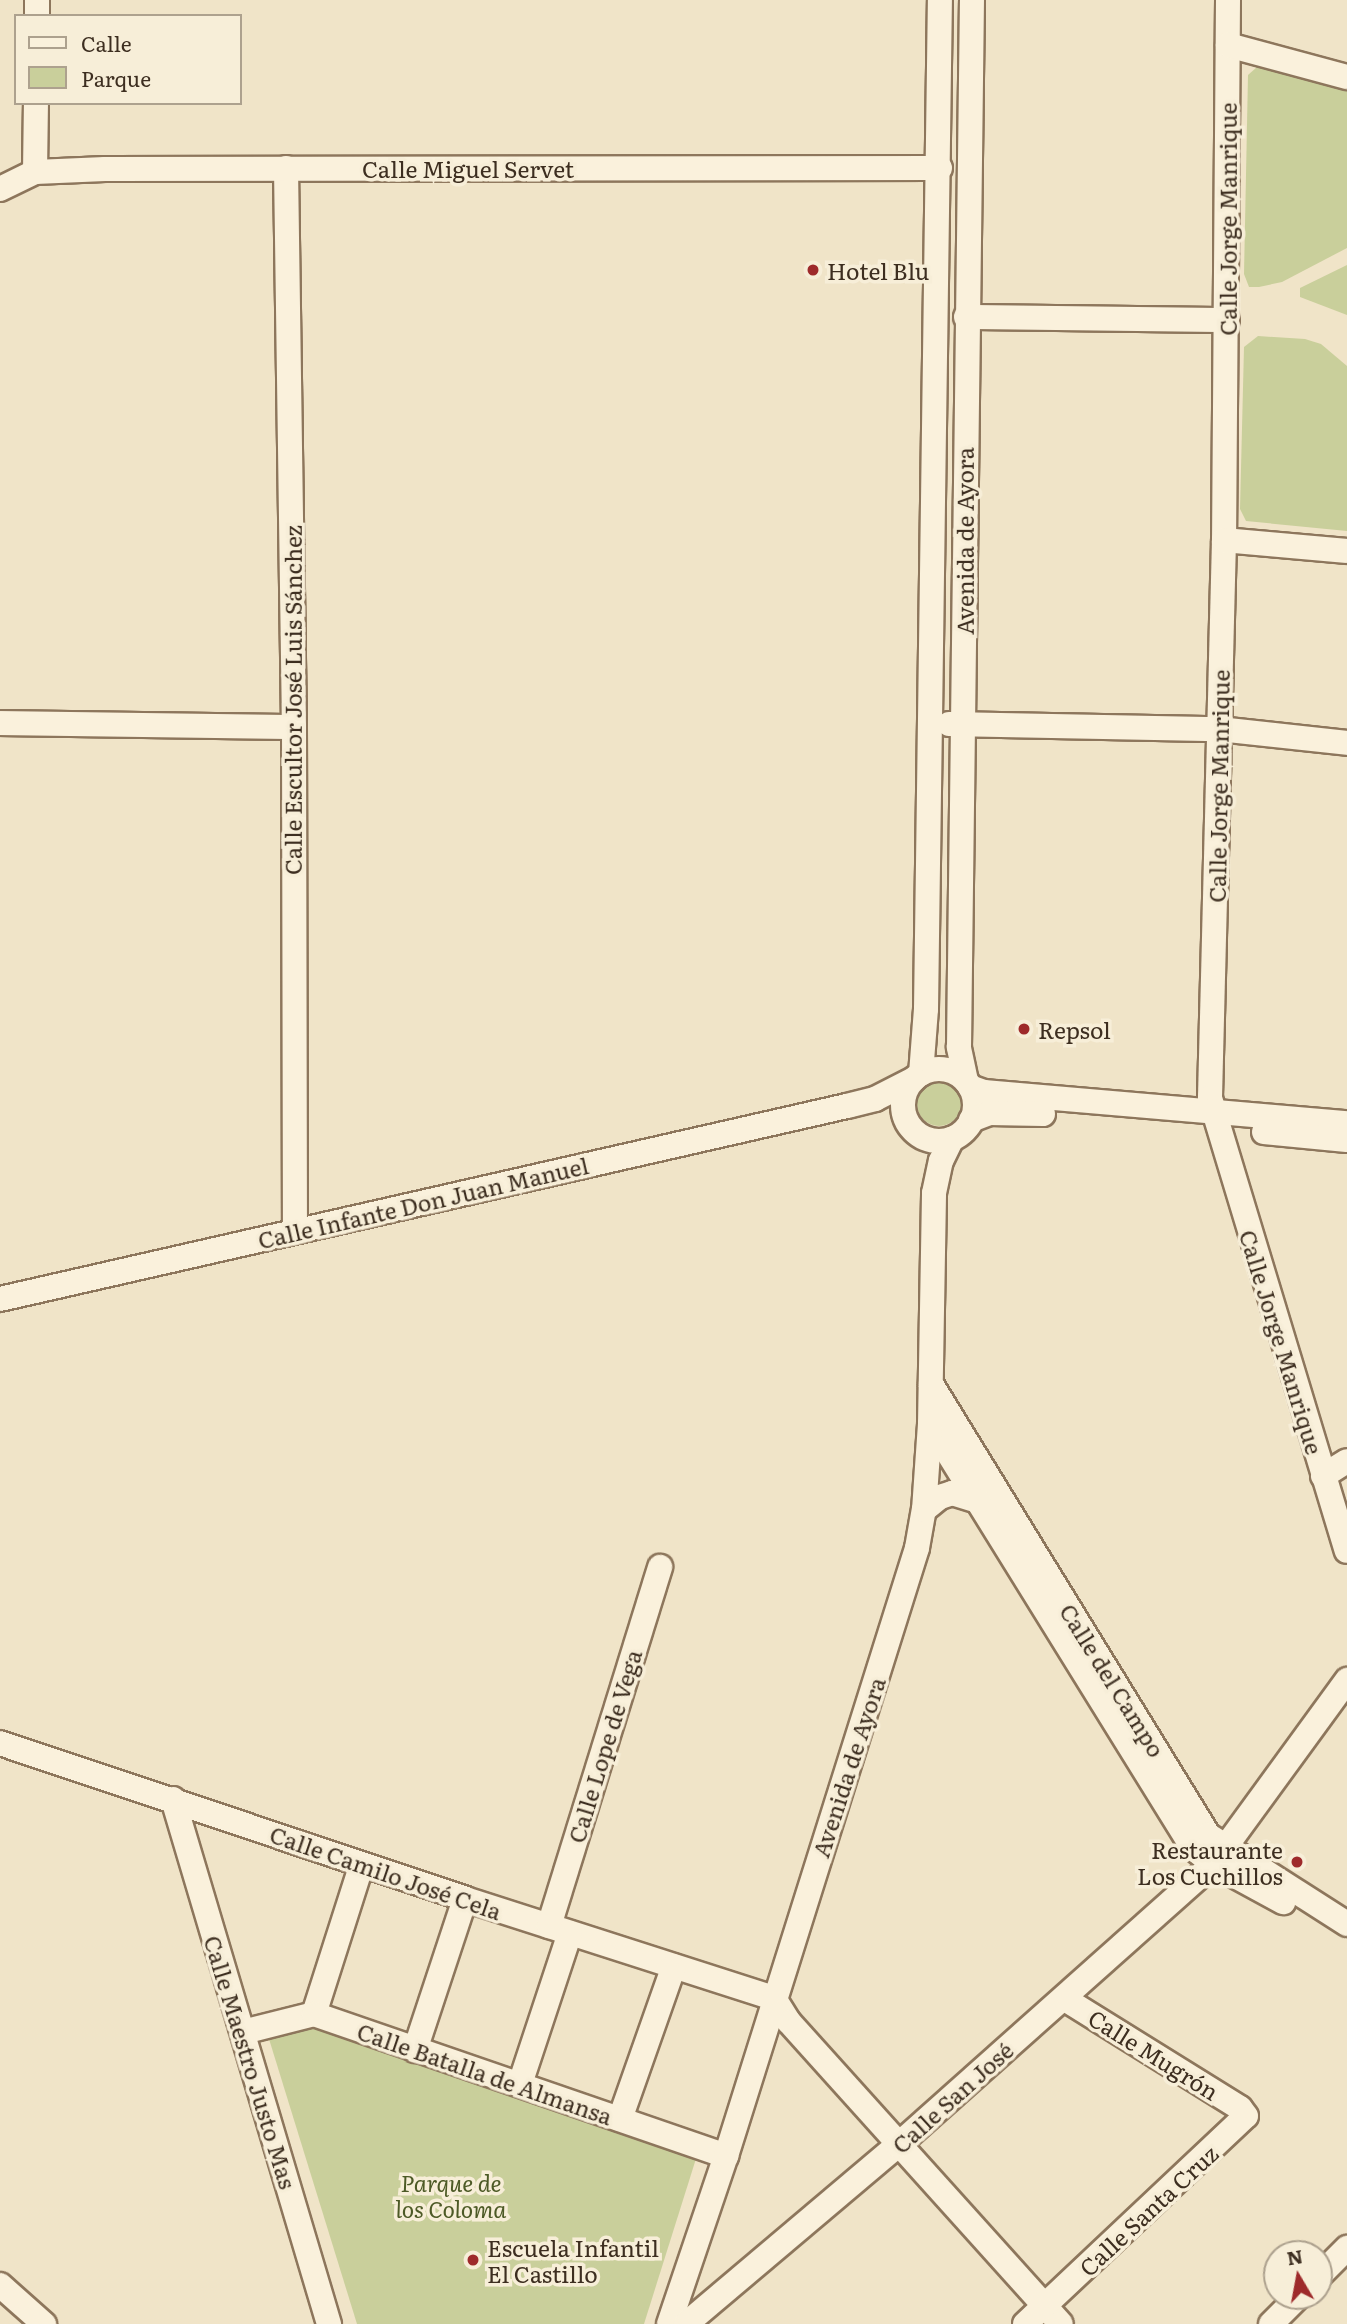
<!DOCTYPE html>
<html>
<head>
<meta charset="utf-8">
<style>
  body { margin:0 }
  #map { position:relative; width:1347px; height:2324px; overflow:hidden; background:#f0e4c8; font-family:Literata,serif }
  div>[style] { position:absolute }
  .green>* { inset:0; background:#c9cf9b }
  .round { border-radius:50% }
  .roads { filter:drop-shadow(2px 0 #8d765c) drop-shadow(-2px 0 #8d765c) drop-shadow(0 2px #8d765c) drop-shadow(0 -2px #8d765c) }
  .minor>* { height:24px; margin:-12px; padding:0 12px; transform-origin:12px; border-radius:12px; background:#faf1dc }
  .minor>.ring { margin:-12px; padding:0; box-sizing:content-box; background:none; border:24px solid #faf1dc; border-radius:50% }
  .dots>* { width:19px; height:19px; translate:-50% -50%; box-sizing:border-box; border:4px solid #f7eed8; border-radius:50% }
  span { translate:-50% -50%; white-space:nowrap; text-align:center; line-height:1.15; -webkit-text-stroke:7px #f7eed8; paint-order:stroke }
  .street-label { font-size:23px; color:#3d2e20 }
  .poi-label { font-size:23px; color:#3d2e20 }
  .left { translate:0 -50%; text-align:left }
  .right { translate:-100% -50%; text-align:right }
  .park-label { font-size:23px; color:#4d5a26; font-style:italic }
  .legend { position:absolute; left:14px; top:14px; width:228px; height:91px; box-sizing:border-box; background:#f7eed8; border:2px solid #ada18e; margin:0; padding:9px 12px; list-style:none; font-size:21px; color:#3d2e20 }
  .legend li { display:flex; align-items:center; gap:14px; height:35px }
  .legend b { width:35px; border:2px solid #ada18e }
  .north { position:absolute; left:1263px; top:2240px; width:70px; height:70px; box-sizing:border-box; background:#f7eed8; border:2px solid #ada18e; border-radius:50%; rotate:350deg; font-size:19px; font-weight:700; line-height:28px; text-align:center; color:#3d2e20 }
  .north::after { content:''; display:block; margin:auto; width:24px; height:32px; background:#9e2a2b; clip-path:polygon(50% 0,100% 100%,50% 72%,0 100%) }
</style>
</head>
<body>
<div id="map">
  <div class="green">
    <i style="clip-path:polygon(1257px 67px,1347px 91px,1347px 248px,1282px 282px,1259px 287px,1249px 287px,1244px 274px,1248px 75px)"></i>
    <i style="clip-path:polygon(1347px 265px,1347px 315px,1300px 297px,1300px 288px)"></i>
    <i style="clip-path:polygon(1258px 336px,1305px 339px,1321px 344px,1347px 366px,1347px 531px,1246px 521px,1240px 509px,1244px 347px)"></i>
    <i class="round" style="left:917px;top:1082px;width:44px;height:44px"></i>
    <i style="clip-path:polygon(314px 2014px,700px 2146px,644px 2324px,357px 2324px,265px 2026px)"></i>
  </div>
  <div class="roads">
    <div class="minor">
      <i style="left:1228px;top:0;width:540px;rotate:90.42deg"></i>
      <i style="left:1224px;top:540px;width:558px;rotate:91.44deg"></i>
      <i style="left:1210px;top:1098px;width:473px;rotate:73.2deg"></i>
      <i style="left:37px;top:16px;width:16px;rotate:-90deg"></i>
      <i style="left:1228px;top:45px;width:123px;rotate:15.1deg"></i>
      <i style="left:286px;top:168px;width:559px;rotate:89.18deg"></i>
      <i style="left:294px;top:727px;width:504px;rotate:89.89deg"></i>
      <i style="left:35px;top:172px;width:69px;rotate:-89.2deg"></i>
      <i style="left:0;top:189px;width:39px;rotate:-26deg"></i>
      <i style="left:35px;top:172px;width:70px;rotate:-2.5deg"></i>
      <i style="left:105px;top:169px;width:835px;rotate:-0.07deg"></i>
      <i style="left:966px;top:317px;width:261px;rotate:0.7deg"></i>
      <i style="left:1224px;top:540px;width:123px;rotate:5.1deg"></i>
      <i style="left:0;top:723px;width:294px;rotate:0.8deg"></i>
      <i style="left:949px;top:724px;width:270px;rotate:1.1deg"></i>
      <i style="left:1219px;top:729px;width:129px;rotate:6.2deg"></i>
      <i class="ring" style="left:903px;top:1069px;width:48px;height:48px"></i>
      <i style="left:921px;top:1074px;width:65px;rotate:-85.6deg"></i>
      <i style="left:926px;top:1009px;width:1009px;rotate:-89.21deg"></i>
      <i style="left:966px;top:1081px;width:35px;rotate:-102deg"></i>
      <i style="left:959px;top:1047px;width:1047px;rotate:-89.29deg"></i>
      <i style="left:970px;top:1087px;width:15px;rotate:20deg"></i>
      <i style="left:984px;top:1092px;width:364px;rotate:4.9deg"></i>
      <i style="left:971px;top:1120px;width:19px;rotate:-21deg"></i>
      <i style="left:989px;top:1113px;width:54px;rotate:1.1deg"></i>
      <i style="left:1264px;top:1132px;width:83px;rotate:5.5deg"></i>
      <i style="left:0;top:1299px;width:869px;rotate:-12.84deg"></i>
      <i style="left:847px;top:1106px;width:29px;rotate:-14deg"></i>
      <i style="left:875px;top:1099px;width:44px;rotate:-27.1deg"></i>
      <i style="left:931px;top:1384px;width:529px;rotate:58.44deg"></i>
      <i style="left:1208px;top:1835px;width:165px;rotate:32.6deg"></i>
      <i style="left:930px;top:1424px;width:499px;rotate:58.2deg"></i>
      <i style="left:1193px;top:1848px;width:26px;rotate:39deg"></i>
      <i style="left:1213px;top:1864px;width:80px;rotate:28.5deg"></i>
      <i style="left:1323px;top:1476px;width:28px;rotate:-32deg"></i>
      <i style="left:924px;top:1510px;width:21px;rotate:-39deg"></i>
      <i style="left:940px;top:1497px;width:13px;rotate:-18deg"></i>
      <i style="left:952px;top:1493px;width:28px;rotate:17deg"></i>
      <i style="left:0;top:1743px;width:490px;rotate:18.5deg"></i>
      <i style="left:465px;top:1899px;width:324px;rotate:17.8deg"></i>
      <i style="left:774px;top:1998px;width:28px;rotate:58deg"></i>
      <i style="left:789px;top:2022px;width:406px;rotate:48deg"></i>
      <i style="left:173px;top:1799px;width:548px;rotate:73.45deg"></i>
      <i style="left:549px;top:1926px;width:376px;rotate:-72.8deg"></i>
      <i style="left:314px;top:2014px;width:157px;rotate:-72.3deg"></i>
      <i style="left:243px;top:2032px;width:73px;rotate:-14.2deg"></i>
      <i style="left:314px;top:2014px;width:436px;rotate:19deg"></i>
      <i style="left:415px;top:2050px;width:159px;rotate:-71.7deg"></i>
      <i style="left:520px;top:2084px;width:159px;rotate:-71.7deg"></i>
      <i style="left:620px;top:2119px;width:162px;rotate:-70.6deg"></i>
      <i style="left:1319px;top:2276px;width:40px;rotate:-45deg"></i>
      <i style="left:0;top:2285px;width:59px;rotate:41.6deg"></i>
      <i style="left:669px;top:2324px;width:177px;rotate:-71.3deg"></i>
      <i style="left:726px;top:2156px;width:637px;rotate:-72.56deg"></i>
      <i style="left:917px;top:1548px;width:39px;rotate:-80deg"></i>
      <i style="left:924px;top:1510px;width:86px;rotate:-86deg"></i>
      <i style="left:930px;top:1424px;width:231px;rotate:-89deg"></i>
      <i style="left:934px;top:1193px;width:33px;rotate:-78deg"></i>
      <i style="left:941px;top:1161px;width:25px;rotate:-64deg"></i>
      <i style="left:686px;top:2324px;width:277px;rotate:-40.2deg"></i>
      <i style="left:898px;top:2145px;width:422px;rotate:-41.7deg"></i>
      <i style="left:1213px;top:1864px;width:228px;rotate:-53.9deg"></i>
      <i style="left:1025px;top:2324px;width:303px;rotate:-43.3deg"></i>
      <i style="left:1246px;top:2116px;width:10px;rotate:-127deg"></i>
      <i style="left:1240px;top:2108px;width:208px;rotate:-148.1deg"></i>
      <i style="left:1271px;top:2324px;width:40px;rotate:-45deg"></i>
    </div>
  </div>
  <div class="dots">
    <i style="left:813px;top:270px;background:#9e2a2b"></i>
    <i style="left:1024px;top:1029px;background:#9e2a2b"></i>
    <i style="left:1297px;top:1862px;background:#9e2a2b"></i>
    <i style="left:473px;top:2260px;background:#9e2a2b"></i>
  </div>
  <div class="street-label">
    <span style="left:468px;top:168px">Calle Miguel Servet</span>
    <span style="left:1227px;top:219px;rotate:-90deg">Calle Jorge Manrique</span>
    <span style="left:964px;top:541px;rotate:-90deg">Avenida de Ayora</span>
    <span style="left:292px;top:700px;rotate:-90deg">Calle Escultor José Luis Sánchez</span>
    <span style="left:1218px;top:786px;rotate:-89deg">Calle Jorge Manrique</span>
    <span style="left:423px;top:1202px;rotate:-13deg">Calle Infante Don Juan Manuel</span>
    <span style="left:1282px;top:1342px;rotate:73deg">Calle Jorge Manrique</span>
    <span style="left:1113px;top:1680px;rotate:58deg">Calle del Campo</span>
    <span style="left:604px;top:1746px;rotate:-73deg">Calle Lope de Vega</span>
    <span style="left:848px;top:1767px;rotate:-72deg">Avenida de Ayora</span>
    <span style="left:386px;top:1872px;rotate:19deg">Calle Camilo José Cela</span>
    <span style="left:1154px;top:2054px;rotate:32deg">Calle Mugrón</span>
    <span style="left:251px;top:2062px;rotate:73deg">Calle Maestro Justo Mas</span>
    <span style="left:485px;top:2073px;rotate:19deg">Calle Batalla de Almansa</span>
    <span style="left:952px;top:2097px;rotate:-42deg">Calle San José</span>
    <span style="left:1148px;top:2210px;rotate:-43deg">Calle Santa Cruz</span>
  </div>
  <div class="poi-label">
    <span class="left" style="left:827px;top:270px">Hotel Blu</span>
    <span class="left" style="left:1038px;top:1029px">Repsol</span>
    <span class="right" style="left:1283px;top:1862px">Restaurante<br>Los Cuchillos</span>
    <span class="left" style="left:487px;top:2260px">Escuela Infantil<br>El Castillo</span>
  </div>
  <div class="park-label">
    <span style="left:451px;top:2195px">Parque de<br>los Coloma</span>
  </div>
  <ul class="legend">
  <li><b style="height:9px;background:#faf1dc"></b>Calle</li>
  <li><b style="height:19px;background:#c9cf9b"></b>Parque</li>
  </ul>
  <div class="north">N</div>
</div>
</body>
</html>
